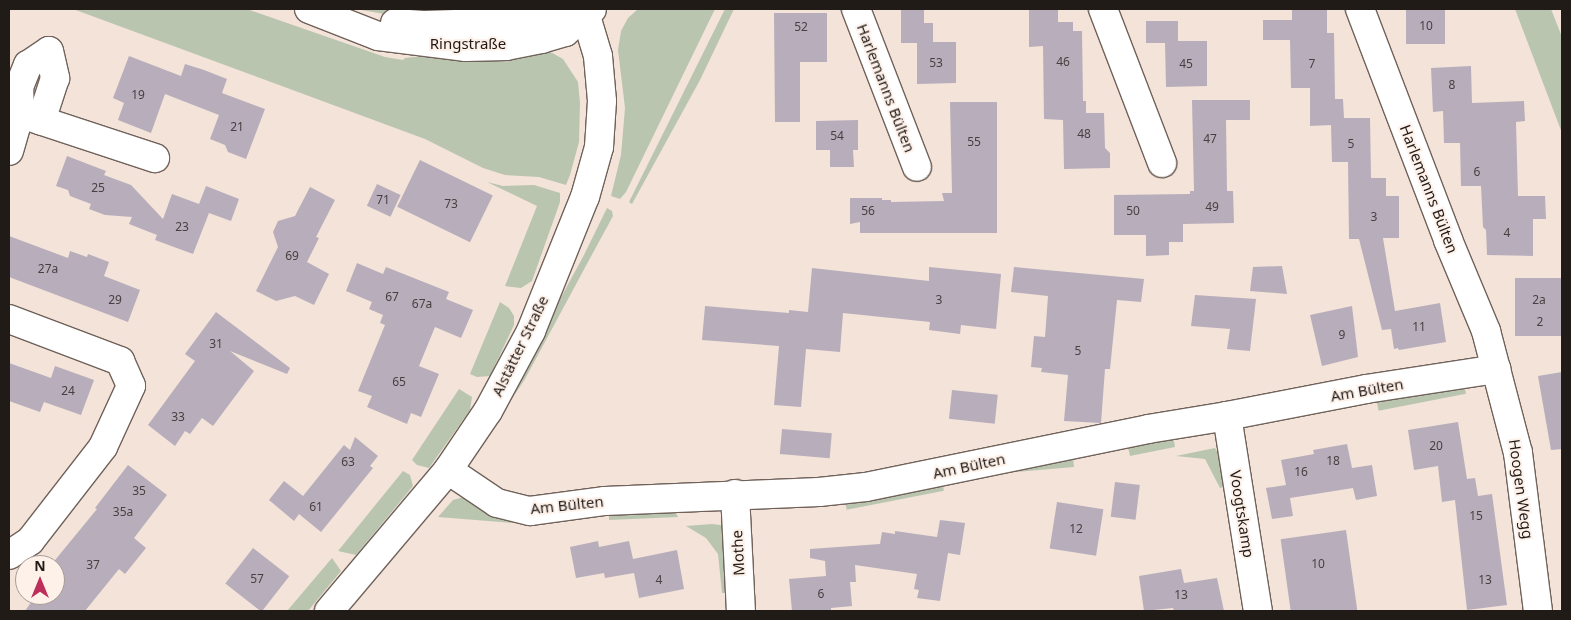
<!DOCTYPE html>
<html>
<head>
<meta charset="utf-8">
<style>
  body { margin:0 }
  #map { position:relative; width:1571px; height:620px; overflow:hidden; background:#f3e3d9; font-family:"Noto Sans",sans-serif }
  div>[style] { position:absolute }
  .green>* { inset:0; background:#bac5af; transform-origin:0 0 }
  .building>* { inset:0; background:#b8aebb; transform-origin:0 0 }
  .roads { filter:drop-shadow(1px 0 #70625a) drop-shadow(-1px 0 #70625a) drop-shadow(0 1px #70625a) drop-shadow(0 -1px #70625a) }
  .street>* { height:28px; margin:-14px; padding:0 14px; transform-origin:14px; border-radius:14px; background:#fff }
  .secondary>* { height:28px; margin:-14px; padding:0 14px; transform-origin:14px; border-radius:14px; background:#fff }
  span { translate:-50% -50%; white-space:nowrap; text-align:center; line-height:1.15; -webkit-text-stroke:4px #fef1e9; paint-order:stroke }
  .number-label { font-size:12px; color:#474041 }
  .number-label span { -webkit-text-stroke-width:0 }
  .street-label { font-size:15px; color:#211b18 }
  .frame { position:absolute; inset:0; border:10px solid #211b18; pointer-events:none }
  .north { position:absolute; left:15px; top:555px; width:50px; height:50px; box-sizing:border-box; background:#fef1e9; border:1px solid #a69b95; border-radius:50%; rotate:0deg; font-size:14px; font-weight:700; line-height:20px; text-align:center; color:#211b18 }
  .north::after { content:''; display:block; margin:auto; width:18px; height:22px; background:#bd2e5a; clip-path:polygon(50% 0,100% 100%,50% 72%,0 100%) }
</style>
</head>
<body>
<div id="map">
  <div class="green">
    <i style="clip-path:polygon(73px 9px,247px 9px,385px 57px,403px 60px,405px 58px,434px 55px,545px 49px,563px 59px,578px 82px,580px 103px,579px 142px,570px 175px,566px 185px,539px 177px,505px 175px,483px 168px,425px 139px)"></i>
    <i style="clip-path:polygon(356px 9px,526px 9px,401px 17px)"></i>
    <i style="clip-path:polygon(638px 9px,715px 9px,626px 192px,620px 199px,611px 196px,621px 155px,625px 108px,618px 50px,621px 31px,628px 18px)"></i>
    <i style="clip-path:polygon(725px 9px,734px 9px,700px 80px,632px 204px,629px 202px)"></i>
    <i style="clip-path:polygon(1515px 9px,1551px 9px,1562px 37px,1562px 133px)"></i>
    <i style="clip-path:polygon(487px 182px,503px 186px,534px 185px,560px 193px,560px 202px,532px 281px,521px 288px,505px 286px,537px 206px)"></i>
    <i style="clip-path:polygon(607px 208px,612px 211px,613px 216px,588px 262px,525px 379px,478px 450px,584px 255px)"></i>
    <i style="clip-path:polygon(500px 302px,509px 308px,514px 316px,514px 325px,490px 376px,477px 377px,470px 374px)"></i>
    <i style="left:1464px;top:384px;width:10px;height:89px;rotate:79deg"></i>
    <i style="clip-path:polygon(459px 389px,472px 397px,470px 410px,429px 468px,417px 465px,412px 460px)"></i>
    <i style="clip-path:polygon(1169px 437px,1174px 441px,1175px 447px,1130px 456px,1127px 442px)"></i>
    <i style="clip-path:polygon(1215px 448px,1220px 456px,1228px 486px,1220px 488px,1205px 459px,1176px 456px)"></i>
    <i style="left:1073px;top:456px;width:11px;height:90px;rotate:85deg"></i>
    <i style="clip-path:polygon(403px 471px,410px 475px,413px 486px,356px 555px,338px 551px)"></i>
    <i style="left:942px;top:481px;width:10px;height:99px;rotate:79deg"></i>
    <i style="clip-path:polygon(467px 496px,513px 518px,512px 523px,438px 517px,453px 500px)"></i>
    <i style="clip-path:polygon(674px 509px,678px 517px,609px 520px,609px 514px)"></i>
    <i style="clip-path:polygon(712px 524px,720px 525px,725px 529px,730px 593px,722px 593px,718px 554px,706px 538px,686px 526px)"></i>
    <i style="clip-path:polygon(332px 558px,341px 571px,308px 611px,287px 611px)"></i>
  </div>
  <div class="building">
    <i style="clip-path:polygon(901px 9px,924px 9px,924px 23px,933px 23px,933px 42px,956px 42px,956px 83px,917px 84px,917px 43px,901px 43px)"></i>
    <i style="clip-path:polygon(1029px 9px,1058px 9px,1058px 22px,1073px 22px,1073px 31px,1082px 31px,1083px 101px,1086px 101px,1086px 113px,1104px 113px,1105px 148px,1110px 153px,1110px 168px,1064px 169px,1063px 120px,1044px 119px,1043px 46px,1029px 47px)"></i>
    <i style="clip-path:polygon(1292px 9px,1327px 9px,1327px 33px,1334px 33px,1335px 99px,1343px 99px,1344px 118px,1370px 118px,1371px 178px,1386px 178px,1386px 196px,1399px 196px,1399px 238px,1383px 238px,1395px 311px,1440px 303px,1446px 342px,1399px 350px,1398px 348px,1394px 349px,1391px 329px,1382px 330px,1359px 239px,1349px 239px,1348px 162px,1332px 162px,1331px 125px,1310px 126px,1310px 88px,1291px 88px,1290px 40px,1263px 40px,1263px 20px,1292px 20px)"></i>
    <i style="left:1406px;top:9px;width:39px;height:35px"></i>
    <i style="clip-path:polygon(774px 13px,827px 13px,827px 62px,800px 62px,800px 122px,775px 122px)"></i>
    <i style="clip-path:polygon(1146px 21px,1178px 21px,1178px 41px,1207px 41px,1207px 86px,1166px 87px,1165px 43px,1146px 43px)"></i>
    <i style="clip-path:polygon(129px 56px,181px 76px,185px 64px,204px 70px,227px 79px,222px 93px,265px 109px,246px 159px,228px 152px,225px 145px,210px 139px,219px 115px,165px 94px,151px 133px,118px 120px,124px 103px,113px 98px)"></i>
    <i style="clip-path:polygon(1471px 66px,1472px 103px,1524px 101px,1525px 121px,1516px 122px,1518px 196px,1545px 196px,1546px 219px,1533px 219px,1533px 256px,1487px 255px,1486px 230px,1483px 227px,1481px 186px,1461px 186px,1460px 143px,1444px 143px,1443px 111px,1433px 112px,1431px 68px)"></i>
    <i style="clip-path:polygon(1192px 100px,1250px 100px,1250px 120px,1226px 120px,1227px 191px,1233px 191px,1234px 223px,1183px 224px,1183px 242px,1169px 242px,1169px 255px,1146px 256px,1146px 235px,1114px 235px,1114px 195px,1190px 194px,1190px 191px,1194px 191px)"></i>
    <i style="clip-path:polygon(950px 102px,997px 102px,997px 233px,860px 233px,860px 222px,850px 224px,850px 198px,882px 198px,882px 200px,891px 200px,891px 202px,944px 201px,942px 193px,952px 193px)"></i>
    <i style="clip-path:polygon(858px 120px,858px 150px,853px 150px,854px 167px,830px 167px,830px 150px,816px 150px,816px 121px)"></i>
    <i style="clip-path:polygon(67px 156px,106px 171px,104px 175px,131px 185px,163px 219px,172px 194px,199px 204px,206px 186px,239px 199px,231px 221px,209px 213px,193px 254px,155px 240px,157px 235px,129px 224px,132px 217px,105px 215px,89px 209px,91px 204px,70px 196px,68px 190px,56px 186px)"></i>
    <i style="left:420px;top:160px;width:81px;height:52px;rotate:26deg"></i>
    <i style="left:377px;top:184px;width:26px;height:24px;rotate:25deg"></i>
    <i style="clip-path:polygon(310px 187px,335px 200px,316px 237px,319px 238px,307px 262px,329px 274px,314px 305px,295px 296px,276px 301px,256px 291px,278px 247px,273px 232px,278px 221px,295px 216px)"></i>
    <i style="clip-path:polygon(9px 236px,68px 258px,70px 251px,87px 257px,88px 254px,109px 262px,104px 276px,140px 290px,128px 322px,9px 277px)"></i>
    <i style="clip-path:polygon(357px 263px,383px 274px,386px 267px,449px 292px,446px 299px,473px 310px,461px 338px,435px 327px,419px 366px,439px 374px,421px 417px,411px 413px,407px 424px,367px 407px,372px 396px,358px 391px,385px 325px,380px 323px,383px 315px,369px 309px,372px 302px,346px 291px)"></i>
    <i style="clip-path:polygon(1282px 266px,1287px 294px,1250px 291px,1253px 267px)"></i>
    <i style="clip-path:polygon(929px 267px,1001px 274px,996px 329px,961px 325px,960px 334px,929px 330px,930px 322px,843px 313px,840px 352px,806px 349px,801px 407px,774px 405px,779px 346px,702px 340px,705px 306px,789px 313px,789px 310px,808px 312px,812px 268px,929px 281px)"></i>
    <i style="clip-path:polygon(1014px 267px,1144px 279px,1141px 302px,1117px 300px,1110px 369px,1105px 369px,1101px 423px,1064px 421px,1068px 375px,1041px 372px,1042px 368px,1031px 367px,1034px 336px,1045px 337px,1048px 296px,1011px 292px)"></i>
    <i style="left:1562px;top:278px;width:58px;height:47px;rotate:90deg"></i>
    <i style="clip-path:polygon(1195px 295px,1256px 299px,1250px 351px,1227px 349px,1230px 329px,1191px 326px)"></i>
    <i style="clip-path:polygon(1352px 306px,1358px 357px,1322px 366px,1310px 315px)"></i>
    <i style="clip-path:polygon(216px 312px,290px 368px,287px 374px,230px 351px,254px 371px,213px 426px,202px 418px,190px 434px,185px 431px,175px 446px,148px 425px,195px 361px,185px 354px)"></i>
    <i style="clip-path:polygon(9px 363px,51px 378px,55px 366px,94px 380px,81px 415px,44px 402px,40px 412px,9px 401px)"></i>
    <i style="clip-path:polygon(1562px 372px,1562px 449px,1551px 450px,1538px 376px)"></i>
    <i style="left:952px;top:390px;width:46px;height:29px;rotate:6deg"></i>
    <i style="clip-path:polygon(1458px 422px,1467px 479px,1475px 478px,1478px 496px,1492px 494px,1507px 605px,1467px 610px,1455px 500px,1442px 502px,1438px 466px,1414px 470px,1408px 430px)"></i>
    <i style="left:782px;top:429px;width:50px;height:25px;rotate:5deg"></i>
    <i style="clip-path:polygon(355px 437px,378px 456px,370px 466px,373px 468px,321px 532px,299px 514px,294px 521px,269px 500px,284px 481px,303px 496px,344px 445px,350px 450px)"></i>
    <i style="clip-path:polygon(1347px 444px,1352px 468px,1372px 465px,1377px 496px,1356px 500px,1353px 488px,1290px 498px,1293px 516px,1272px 519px,1266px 488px,1286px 485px,1281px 460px,1314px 454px,1313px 450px)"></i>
    <i style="clip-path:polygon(128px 465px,167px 495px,134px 538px,146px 548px,125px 574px,119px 569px,85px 611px,25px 611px,36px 595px,55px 595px,57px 565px,51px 565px,97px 509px,95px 508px)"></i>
    <i style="left:1115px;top:482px;width:25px;height:35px;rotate:7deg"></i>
    <i style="left:1057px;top:502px;width:47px;height:47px;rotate:9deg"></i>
    <i style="clip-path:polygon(940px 520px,965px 523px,960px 555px,948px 553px,940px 601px,917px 598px,919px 590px,914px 589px,917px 574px,855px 565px,856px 582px,850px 582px,852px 606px,831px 608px,831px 611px,792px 611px,789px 579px,826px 576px,825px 561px,810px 558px,810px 549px,880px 544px,882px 532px,895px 534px,895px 531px,937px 537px)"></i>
    <i style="left:1346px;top:530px;width:82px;height:66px;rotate:82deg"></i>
    <i style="clip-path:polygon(598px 541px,599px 547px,629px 541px,633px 559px,677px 550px,684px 589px,639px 598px,634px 573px,605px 578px,604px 573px,576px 578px,570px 547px)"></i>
    <i style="left:253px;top:548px;width:46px;height:45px;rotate:38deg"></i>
    <i style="clip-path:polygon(1181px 569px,1184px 583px,1217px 578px,1224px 611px,1174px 611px,1173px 608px,1144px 611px,1139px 576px)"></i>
  </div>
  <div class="roads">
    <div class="street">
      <i style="left:856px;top:9px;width:169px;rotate:68.9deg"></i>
      <i style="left:1103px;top:9px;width:165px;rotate:69deg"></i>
      <i style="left:1360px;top:9px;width:247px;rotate:69.1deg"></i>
      <i style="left:1448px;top:240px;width:99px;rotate:67.3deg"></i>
      <i style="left:1486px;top:331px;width:126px;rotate:75.3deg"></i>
      <i style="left:1518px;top:453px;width:159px;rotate:82.8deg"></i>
      <i style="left:24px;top:115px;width:138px;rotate:18.2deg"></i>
      <i style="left:9px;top:151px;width:40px;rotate:-74deg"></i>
      <i style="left:20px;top:113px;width:26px;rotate:-92deg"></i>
      <i style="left:19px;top:87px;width:24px;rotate:-68deg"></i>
      <i style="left:28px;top:65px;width:25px;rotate:-34deg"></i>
      <i style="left:49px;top:51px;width:28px;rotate:77deg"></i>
      <i style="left:55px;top:78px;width:45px;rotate:108deg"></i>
      <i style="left:9px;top:319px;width:119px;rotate:20.7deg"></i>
      <i style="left:120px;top:361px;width:27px;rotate:66deg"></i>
      <i style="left:131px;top:386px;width:67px;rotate:114.7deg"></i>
      <i style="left:103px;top:447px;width:119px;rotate:127.8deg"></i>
      <i style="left:30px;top:541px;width:25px;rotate:146deg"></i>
      <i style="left:1227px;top:416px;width:197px;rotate:81deg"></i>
      <i style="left:448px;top:470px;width:59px;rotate:34deg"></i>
      <i style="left:497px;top:503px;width:34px;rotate:14deg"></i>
      <i style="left:530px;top:511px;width:76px;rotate:-7.6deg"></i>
      <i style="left:605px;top:501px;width:214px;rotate:-2.4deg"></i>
      <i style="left:819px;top:492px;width:47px;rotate:-6.1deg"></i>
      <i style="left:866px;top:487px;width:288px;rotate:-11.6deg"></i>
      <i style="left:1148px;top:429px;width:80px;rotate:-9.3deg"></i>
      <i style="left:1227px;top:416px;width:142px;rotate:-11deg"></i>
      <i style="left:1366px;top:389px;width:132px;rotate:-8.7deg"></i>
      <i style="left:735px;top:494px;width:117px;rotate:87.1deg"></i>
    </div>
    <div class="secondary">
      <i style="left:309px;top:9px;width:74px;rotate:21.4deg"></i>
      <i style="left:378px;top:36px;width:89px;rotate:7.1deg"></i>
      <i style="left:466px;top:47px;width:40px;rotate:-1.4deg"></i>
      <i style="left:506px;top:46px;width:36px;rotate:-11deg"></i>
      <i style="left:541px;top:39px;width:25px;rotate:-16deg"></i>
      <i style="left:565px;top:32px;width:35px;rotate:-40deg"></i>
      <i style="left:395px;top:23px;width:31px;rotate:4deg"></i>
      <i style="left:426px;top:25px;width:57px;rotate:-2deg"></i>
      <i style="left:483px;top:23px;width:42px;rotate:-8.1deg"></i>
      <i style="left:525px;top:17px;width:60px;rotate:-3.8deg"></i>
      <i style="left:329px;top:611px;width:185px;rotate:-49.8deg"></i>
      <i style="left:448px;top:470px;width:71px;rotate:-55.9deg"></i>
      <i style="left:488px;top:411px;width:91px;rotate:-61.7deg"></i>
      <i style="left:531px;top:331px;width:144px;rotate:-68.1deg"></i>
      <i style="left:585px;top:197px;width:52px;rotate:-74.4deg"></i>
      <i style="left:599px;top:147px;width:46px;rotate:-86.3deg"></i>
      <i style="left:602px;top:101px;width:45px;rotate:-95.1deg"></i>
      <i style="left:598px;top:56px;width:45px;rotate:-106.8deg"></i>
    </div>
  </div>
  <div class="number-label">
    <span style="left:1426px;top:26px">10</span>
    <span style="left:801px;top:27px">52</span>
    <span style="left:1063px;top:62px">46</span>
    <span style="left:936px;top:63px">53</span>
    <span style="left:1186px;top:64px">45</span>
    <span style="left:1312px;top:64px">7</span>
    <span style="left:1452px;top:85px">8</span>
    <span style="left:138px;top:95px">19</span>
    <span style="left:237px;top:127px">21</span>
    <span style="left:1084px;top:134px">48</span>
    <span style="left:837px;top:136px">54</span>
    <span style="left:1210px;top:139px">47</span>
    <span style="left:974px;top:142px">55</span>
    <span style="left:1351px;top:144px">5</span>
    <span style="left:1477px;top:172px">6</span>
    <span style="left:98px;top:188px">25</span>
    <span style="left:383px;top:200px">71</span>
    <span style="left:451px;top:204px">73</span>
    <span style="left:1212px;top:207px">49</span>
    <span style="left:868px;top:211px">56</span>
    <span style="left:1133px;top:211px">50</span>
    <span style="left:1374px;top:217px">3</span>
    <span style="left:182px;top:227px">23</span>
    <span style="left:1507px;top:233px">4</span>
    <span style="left:292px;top:256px">69</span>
    <span style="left:48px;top:269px">27a</span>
    <span style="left:392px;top:297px">67</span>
    <span style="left:115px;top:300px">29</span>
    <span style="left:939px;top:300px">3</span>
    <span style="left:1539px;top:300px">2a</span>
    <span style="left:422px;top:304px">67a</span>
    <span style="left:1540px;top:322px">2</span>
    <span style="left:1419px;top:327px">11</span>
    <span style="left:1342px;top:335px">9</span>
    <span style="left:216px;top:344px">31</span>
    <span style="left:1078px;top:351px">5</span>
    <span style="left:399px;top:382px">65</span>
    <span style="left:68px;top:391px">24</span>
    <span style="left:178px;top:417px">33</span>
    <span style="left:1436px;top:446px">20</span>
    <span style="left:1333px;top:461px">18</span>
    <span style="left:348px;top:462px">63</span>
    <span style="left:1301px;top:472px">16</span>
    <span style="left:139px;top:491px">35</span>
    <span style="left:316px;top:507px">61</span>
    <span style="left:123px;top:512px">35a</span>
    <span style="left:1476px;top:516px">15</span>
    <span style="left:1076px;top:529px">12</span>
    <span style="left:1318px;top:564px">10</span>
    <span style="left:93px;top:565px">37</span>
    <span style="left:257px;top:579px">57</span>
    <span style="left:659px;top:580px">4</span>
    <span style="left:1485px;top:580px">13</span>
    <span style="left:821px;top:594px">6</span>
    <span style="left:1181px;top:595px">13</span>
  </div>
  <div class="street-label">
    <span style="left:468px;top:44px">Ringstraße</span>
    <span style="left:886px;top:88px;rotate:69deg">Harlemanns Bülten</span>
    <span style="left:1429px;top:189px;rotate:69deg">Harlemanns Bülten</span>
    <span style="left:520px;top:346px;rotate:-64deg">Alstätter Straße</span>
    <span style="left:1367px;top:390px;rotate:-10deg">Am Bülten</span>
    <span style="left:969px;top:466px;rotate:-12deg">Am Bülten</span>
    <span style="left:1521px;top:489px;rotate:82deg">Hoogen Wegg</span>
    <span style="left:567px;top:505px;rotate:-6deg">Am Bülten</span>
    <span style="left:1242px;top:514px;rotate:81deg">Voogtskamp</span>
    <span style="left:738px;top:553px;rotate:-93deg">Mothe</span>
  </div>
  <div class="frame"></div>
  <div class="north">N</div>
</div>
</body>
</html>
